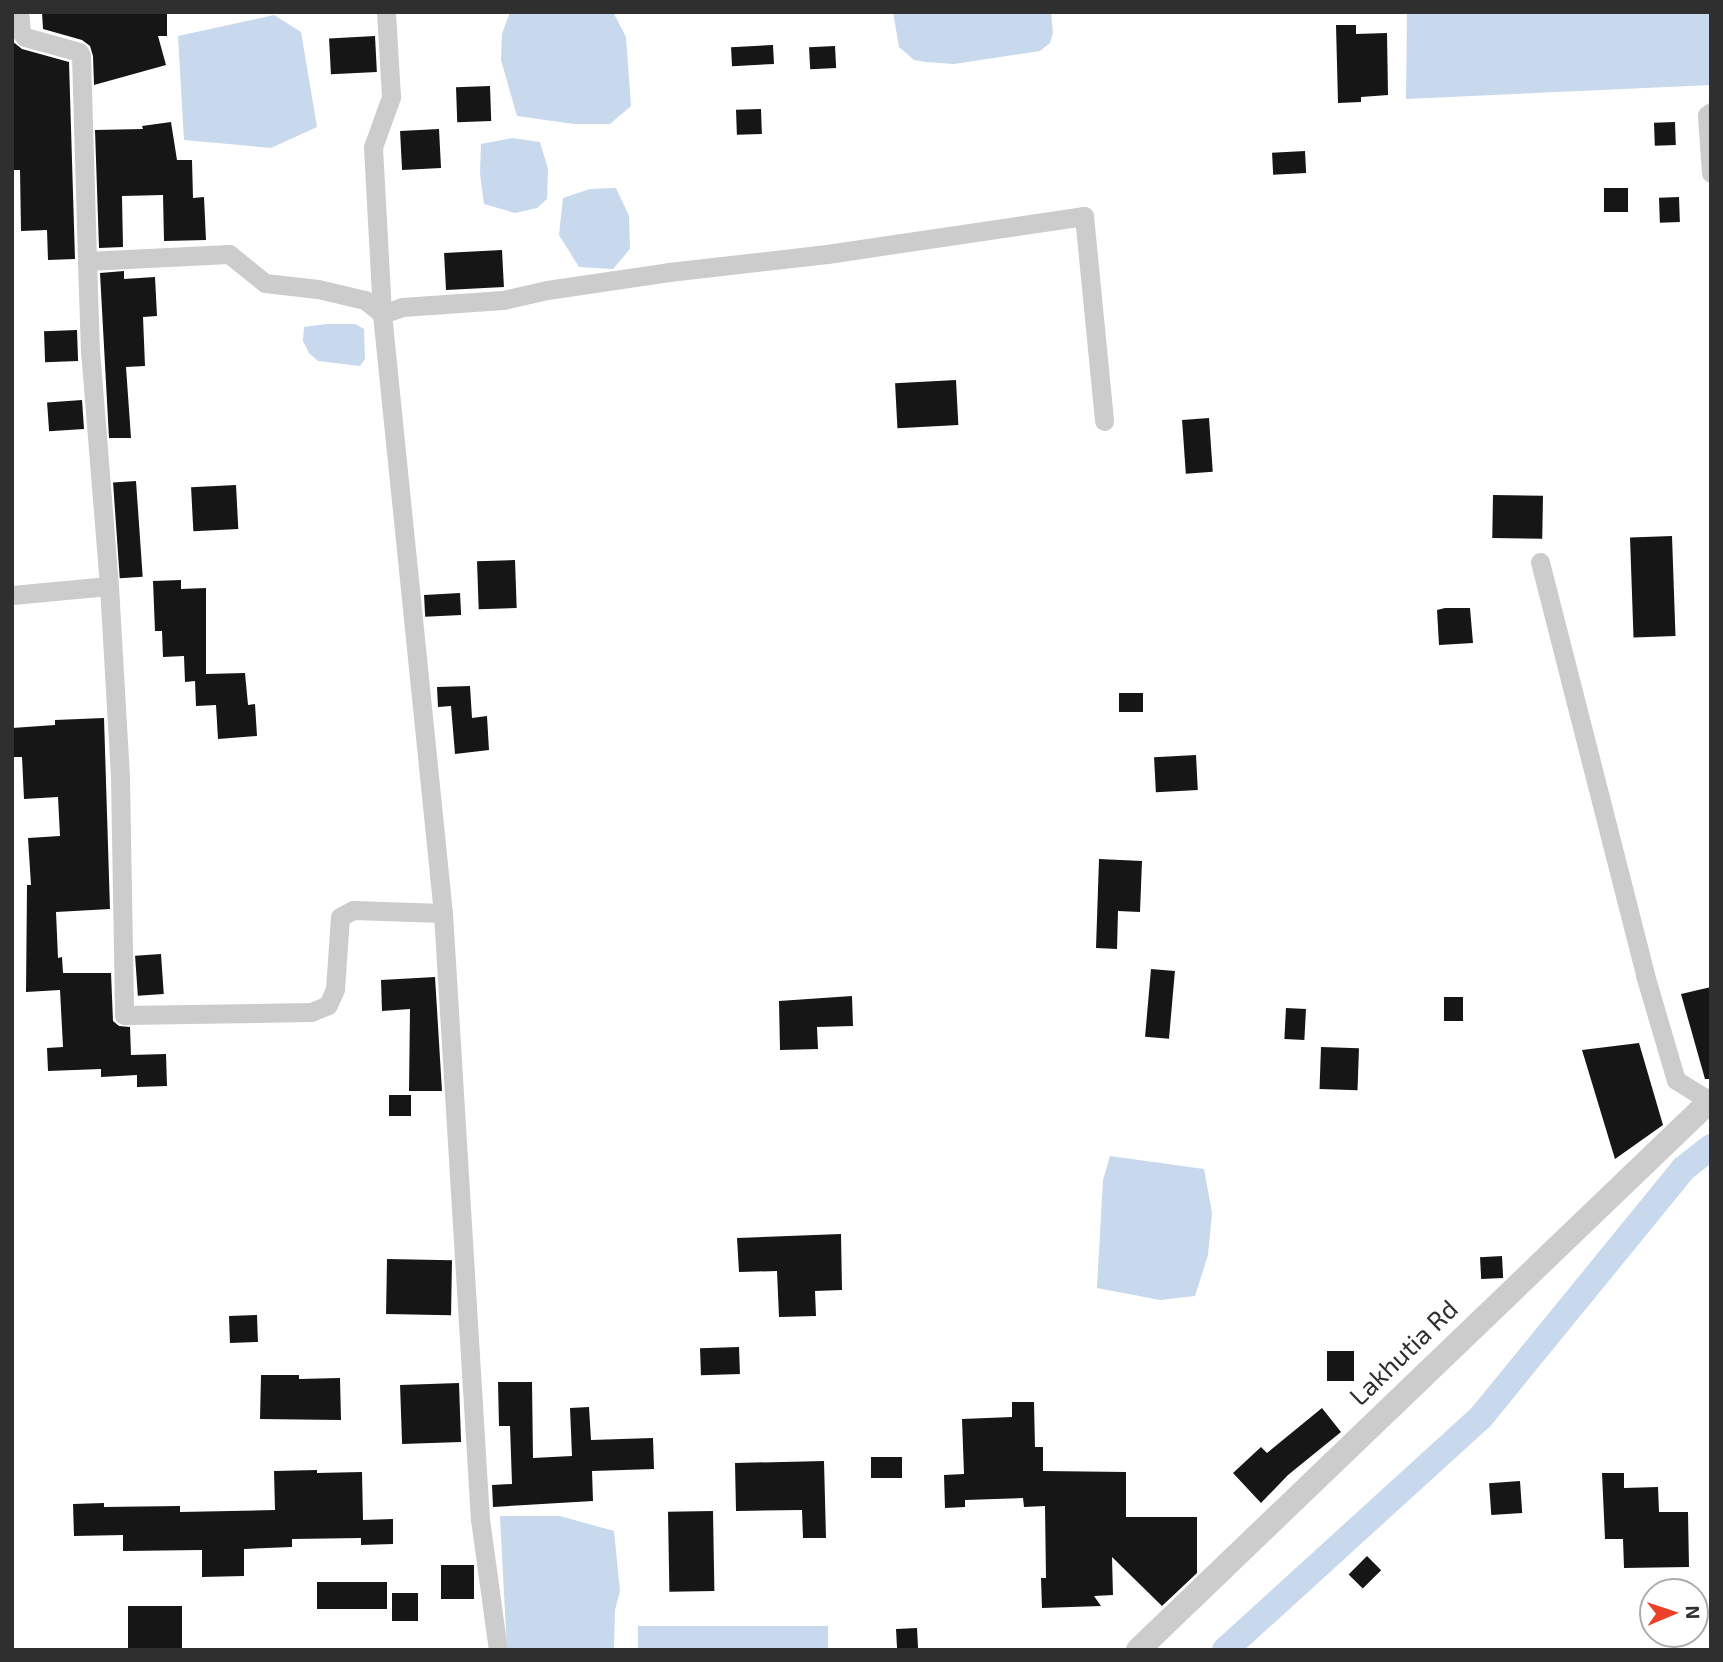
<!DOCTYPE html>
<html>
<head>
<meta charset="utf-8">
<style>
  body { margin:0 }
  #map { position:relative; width:1723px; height:1662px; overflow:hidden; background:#fff; font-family:"Exo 2",sans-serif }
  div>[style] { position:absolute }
  .water>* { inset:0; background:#c8d8ed; transform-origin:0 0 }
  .canal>* { height:26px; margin:-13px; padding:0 13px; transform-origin:13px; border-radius:13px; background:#c8d8ed }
  .building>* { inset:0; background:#161616; transform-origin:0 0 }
  .minor>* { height:19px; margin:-9.5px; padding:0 9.5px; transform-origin:9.5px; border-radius:9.5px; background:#ccc }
  .tertiary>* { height:24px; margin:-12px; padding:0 12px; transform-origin:12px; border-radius:12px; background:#ccc }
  span { translate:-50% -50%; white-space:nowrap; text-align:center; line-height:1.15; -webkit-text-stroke:7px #fff; paint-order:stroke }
  .street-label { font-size:26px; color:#2f2f2f }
  .frame { position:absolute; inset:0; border:14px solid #2f2f2f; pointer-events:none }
  .north { position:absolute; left:1639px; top:1578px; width:70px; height:70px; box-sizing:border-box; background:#fff; border:2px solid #acacac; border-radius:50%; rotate:88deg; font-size:19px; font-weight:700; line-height:28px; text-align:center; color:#2f2f2f }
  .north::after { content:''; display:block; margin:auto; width:24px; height:32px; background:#ed402b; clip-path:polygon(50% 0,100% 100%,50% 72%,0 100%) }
</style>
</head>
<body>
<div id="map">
  <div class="water">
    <i style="clip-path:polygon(510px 12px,613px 12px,626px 37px,631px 106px,610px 124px,574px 124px,517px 116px,501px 60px,502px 34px)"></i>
    <i style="clip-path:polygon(893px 12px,1051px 12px,1053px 33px,1050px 43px,1040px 51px,954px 64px,926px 62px,914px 60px,899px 47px)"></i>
    <i style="clip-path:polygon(1407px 12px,1711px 12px,1711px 85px,1406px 99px)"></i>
    <i style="clip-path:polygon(274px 15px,301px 32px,317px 127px,271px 148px,184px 140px,178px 36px)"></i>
    <i style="clip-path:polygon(512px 138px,540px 142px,548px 169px,547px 199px,537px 208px,515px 213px,484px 204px,480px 174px,481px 144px)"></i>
    <i style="clip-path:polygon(616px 188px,629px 216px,630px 249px,613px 269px,579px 267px,559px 235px,563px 198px,590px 189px)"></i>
    <i style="clip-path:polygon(326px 324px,355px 324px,364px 329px,365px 359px,360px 366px,318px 361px,309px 353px,303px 341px,304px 327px)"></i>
    <i style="clip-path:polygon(1110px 1156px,1204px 1169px,1212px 1213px,1208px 1255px,1195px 1296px,1160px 1300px,1097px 1288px,1103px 1180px)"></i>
    <i style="clip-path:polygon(500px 1516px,560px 1516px,614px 1531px,620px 1591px,615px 1610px,614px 1650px,507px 1650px)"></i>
    <i style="left:828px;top:1626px;width:24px;height:190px;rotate:90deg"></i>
  </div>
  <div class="canal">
    <i style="left:1225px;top:1650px;width:346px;rotate:-42.3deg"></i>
    <i style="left:1481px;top:1417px;width:320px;rotate:-50.8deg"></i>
    <i style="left:1683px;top:1169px;width:36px;rotate:-38deg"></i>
  </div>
  <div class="building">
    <i style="clip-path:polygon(42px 12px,167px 12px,167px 36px,158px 36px,166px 65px,94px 85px,93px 56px,90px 46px,82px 40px,43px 29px)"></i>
    <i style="clip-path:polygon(1336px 25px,1356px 25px,1356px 34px,1387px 33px,1388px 95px,1361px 97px,1361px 102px,1338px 103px)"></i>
    <i style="left:375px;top:36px;width:36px;height:46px;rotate:87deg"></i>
    <i style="clip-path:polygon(12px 41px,22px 49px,69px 62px,75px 259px,48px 260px,47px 230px,21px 231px,20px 170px,12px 170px)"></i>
    <i style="left:773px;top:45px;width:19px;height:42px;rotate:87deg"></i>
    <i style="left:835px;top:46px;width:22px;height:26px;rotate:87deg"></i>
    <i style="left:490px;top:86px;width:35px;height:34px;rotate:88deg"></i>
    <i style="left:761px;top:109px;width:25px;height:25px;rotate:88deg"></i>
    <i style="clip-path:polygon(171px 122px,177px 160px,192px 160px,193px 198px,204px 197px,206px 240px,164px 241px,163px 195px,122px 196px,123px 247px,99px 248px,95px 130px,143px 129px,142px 126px)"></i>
    <i style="left:1675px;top:122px;width:23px;height:21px;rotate:88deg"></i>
    <i style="left:439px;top:129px;width:39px;height:39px;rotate:87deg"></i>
    <i style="left:1305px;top:151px;width:22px;height:33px;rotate:87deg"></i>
    <i style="left:1628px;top:188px;width:24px;height:24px;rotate:90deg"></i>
    <i style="left:1679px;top:197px;width:25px;height:20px;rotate:88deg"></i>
    <i style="left:502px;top:250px;width:37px;height:58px;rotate:87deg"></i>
    <i style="clip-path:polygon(124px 271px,124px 279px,155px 277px,157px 316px,143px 317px,145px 366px,126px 367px,131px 438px,109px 438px,100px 273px)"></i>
    <i style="left:77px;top:330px;width:31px;height:33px;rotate:88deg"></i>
    <i style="left:956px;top:380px;width:45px;height:61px;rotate:87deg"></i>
    <i style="left:82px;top:400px;width:29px;height:35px;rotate:86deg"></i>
    <i style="left:1209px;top:418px;width:54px;height:27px;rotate:86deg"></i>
    <i style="left:136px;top:481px;width:96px;height:23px;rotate:86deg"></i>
    <i style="left:236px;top:485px;width:44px;height:45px;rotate:87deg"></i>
    <i style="left:1493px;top:495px;width:50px;height:43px;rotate:1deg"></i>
    <i style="left:1672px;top:536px;width:100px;height:42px;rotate:88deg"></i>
    <i style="left:515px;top:560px;width:48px;height:38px;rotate:88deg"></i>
    <i style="clip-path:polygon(181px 580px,181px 589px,206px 588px,206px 674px,245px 673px,248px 705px,255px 704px,257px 736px,218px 739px,216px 705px,196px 706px,195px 681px,185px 682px,184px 656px,163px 657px,162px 631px,155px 631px,153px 581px)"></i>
    <i style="left:460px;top:593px;width:22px;height:36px;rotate:87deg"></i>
    <i style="clip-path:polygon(1445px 608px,1470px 608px,1473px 643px,1439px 645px,1437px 610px)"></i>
    <i style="clip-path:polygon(470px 686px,472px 718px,487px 716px,489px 750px,455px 754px,451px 706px,438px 707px,437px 687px)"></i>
    <i style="left:1119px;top:693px;width:24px;height:19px"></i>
    <i style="clip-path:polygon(104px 718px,110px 909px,56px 912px,58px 958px,62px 957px,63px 973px,111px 973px,113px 1021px,119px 1026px,130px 1027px,131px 1055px,166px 1054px,167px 1086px,137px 1087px,137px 1075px,101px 1077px,101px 1069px,48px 1071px,47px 1048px,63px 1047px,60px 990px,26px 992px,27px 885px,31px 885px,28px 838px,60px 836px,58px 797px,24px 799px,22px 757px,12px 757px,12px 728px,55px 725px,55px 720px)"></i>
    <i style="left:1196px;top:755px;width:35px;height:42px;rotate:87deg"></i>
    <i style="clip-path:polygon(1099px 859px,1142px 861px,1140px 912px,1118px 911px,1117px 949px,1096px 948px)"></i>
    <i style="left:161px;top:954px;width:40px;height:26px;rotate:86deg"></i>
    <i style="left:1151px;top:969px;width:24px;height:68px;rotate:5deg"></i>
    <i style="clip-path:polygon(435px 977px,442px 1091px,409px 1091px,410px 1009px,382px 1011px,381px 980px)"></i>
    <i style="clip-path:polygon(1711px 987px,1711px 1079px,1705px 1079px,1681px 994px)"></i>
    <i style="clip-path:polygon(852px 996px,853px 1026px,817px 1027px,818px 1049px,780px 1050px,779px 1001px)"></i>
    <i style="left:1463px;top:997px;width:24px;height:19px;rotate:90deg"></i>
    <i style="left:1286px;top:1008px;width:20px;height:31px;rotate:3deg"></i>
    <i style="clip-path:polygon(1639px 1043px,1663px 1125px,1615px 1159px,1582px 1050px)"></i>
    <i style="left:1321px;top:1047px;width:38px;height:42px;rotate:2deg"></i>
    <i style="left:389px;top:1095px;width:22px;height:21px"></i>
    <i style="clip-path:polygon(841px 1234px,842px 1290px,815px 1291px,816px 1316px,779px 1317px,777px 1271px,739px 1272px,737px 1238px)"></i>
    <i style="left:1502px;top:1256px;width:22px;height:22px;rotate:87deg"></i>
    <i style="left:387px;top:1259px;width:65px;height:55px;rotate:1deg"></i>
    <i style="left:257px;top:1315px;width:27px;height:28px;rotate:88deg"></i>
    <i style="left:739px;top:1347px;width:27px;height:39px;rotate:88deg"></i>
    <i style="left:1327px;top:1351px;width:27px;height:30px"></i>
    <i style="clip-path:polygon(261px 1375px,299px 1375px,299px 1379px,340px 1378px,341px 1420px,260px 1419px)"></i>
    <i style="clip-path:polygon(498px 1382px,532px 1382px,533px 1458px,572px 1456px,570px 1408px,589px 1407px,591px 1440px,653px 1438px,654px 1469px,592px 1471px,593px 1501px,493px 1507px,492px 1485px,512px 1484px,510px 1426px,499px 1426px)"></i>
    <i style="left:459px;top:1383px;width:59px;height:59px;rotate:88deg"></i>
    <i style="clip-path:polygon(1012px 1402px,1034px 1402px,1035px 1447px,1043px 1447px,1043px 1471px,1126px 1472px,1126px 1517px,1197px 1517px,1197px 1573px,1162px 1606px,1112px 1557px,1113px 1595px,1094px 1596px,1101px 1606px,1042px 1608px,1041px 1578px,1046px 1578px,1045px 1506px,1024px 1507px,1023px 1498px,965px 1500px,965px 1507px,945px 1508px,944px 1475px,964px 1474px,962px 1419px,1012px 1417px)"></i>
    <i style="clip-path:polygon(1322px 1408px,1341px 1432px,1288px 1475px,1261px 1503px,1233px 1473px,1261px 1447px,1267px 1453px)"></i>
    <i style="left:871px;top:1457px;width:31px;height:21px"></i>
    <i style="clip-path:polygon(824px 1461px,826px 1538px,803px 1538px,802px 1510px,736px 1511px,735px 1463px)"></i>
    <i style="clip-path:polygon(317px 1470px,317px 1473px,362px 1472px,363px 1520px,393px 1519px,393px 1544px,361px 1545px,361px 1538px,292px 1539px,292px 1547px,244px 1549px,244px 1576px,202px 1577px,202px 1550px,123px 1551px,123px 1535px,74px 1536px,73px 1504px,104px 1503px,104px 1507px,180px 1506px,180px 1512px,275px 1510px,274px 1471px)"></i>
    <i style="clip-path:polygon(1602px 1473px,1624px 1473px,1624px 1488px,1658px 1487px,1659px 1512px,1688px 1512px,1689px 1567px,1624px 1568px,1623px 1539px,1605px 1539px)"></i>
    <i style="left:1520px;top:1481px;width:32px;height:31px;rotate:86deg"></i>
    <i style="left:713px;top:1511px;width:80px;height:45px;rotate:89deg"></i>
    <i style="left:1367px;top:1556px;width:20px;height:26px;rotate:45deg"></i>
    <i style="left:441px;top:1565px;width:33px;height:34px"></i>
    <i style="left:317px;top:1582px;width:70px;height:27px"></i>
    <i style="left:392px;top:1593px;width:26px;height:28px"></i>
    <i style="left:128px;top:1606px;width:54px;height:44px"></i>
    <i style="left:917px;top:1628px;width:20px;height:21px;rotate:87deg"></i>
  </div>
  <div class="minor">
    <i style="left:19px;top:12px;width:20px;rotate:84deg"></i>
    <i style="left:21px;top:32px;width:6px;rotate:51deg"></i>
    <i style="left:25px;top:37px;width:56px;rotate:15.5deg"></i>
    <i style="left:79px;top:52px;width:4px;rotate:63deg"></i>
    <i style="left:81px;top:56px;width:205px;rotate:88.3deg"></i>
    <i style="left:386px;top:12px;width:85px;rotate:86.6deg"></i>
    <i style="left:391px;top:97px;width:53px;rotate:109.8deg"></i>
    <i style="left:373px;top:147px;width:167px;rotate:86.9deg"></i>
    <i style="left:382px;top:314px;width:21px;rotate:-19deg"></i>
    <i style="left:402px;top:307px;width:101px;rotate:-4deg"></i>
    <i style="left:503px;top:300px;width:45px;rotate:-12.8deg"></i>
    <i style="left:547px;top:290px;width:123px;rotate:-8.4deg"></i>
    <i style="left:669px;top:272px;width:159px;rotate:-6.5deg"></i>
    <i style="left:827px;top:254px;width:260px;rotate:-8.4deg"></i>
    <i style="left:1084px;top:216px;width:206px;rotate:84.4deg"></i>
    <i style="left:1711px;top:112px;width:5px;rotate:143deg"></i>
    <i style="left:1707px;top:115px;width:58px;rotate:86.1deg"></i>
    <i style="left:1540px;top:562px;width:426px;rotate:75.7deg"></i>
    <i style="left:1645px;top:975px;width:109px;rotate:73.6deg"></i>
    <i style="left:1676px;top:1080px;width:39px;rotate:32deg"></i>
    <i style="left:109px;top:586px;width:235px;rotate:-94.6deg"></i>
    <i style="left:90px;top:352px;width:91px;rotate:-91.9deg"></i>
    <i style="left:87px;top:261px;width:142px;rotate:-2.8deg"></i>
    <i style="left:229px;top:254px;width:46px;rotate:38.9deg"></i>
    <i style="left:265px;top:283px;width:53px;rotate:6.5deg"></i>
    <i style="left:318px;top:289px;width:48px;rotate:13.2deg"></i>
    <i style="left:365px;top:300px;width:22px;rotate:39deg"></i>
    <i style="left:382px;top:314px;width:602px;rotate:84.19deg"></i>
    <i style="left:12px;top:595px;width:97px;rotate:-5.3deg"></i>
    <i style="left:109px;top:586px;width:192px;rotate:86.7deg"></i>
    <i style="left:120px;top:778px;width:237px;rotate:89deg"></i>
    <i style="left:124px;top:1015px;width:187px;rotate:-0.9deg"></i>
    <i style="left:311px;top:1012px;width:18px;rotate:-22deg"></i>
    <i style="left:328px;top:1005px;width:17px;rotate:-66deg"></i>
    <i style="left:335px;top:989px;width:72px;rotate:-86deg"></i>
    <i style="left:340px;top:917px;width:15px;rotate:-28deg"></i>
    <i style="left:353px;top:910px;width:90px;rotate:1.9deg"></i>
    <i style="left:443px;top:913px;width:607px;rotate:86.51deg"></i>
    <i style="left:480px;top:1519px;width:132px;rotate:82.2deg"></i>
  </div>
  <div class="tertiary">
    <i style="left:1138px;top:1650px;width:794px;rotate:-43.83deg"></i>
  </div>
  <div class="street-label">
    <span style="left:1403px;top:1352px;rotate:-44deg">Lakhutia Rd</span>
  </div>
  <div class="frame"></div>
  <div class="north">N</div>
</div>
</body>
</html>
